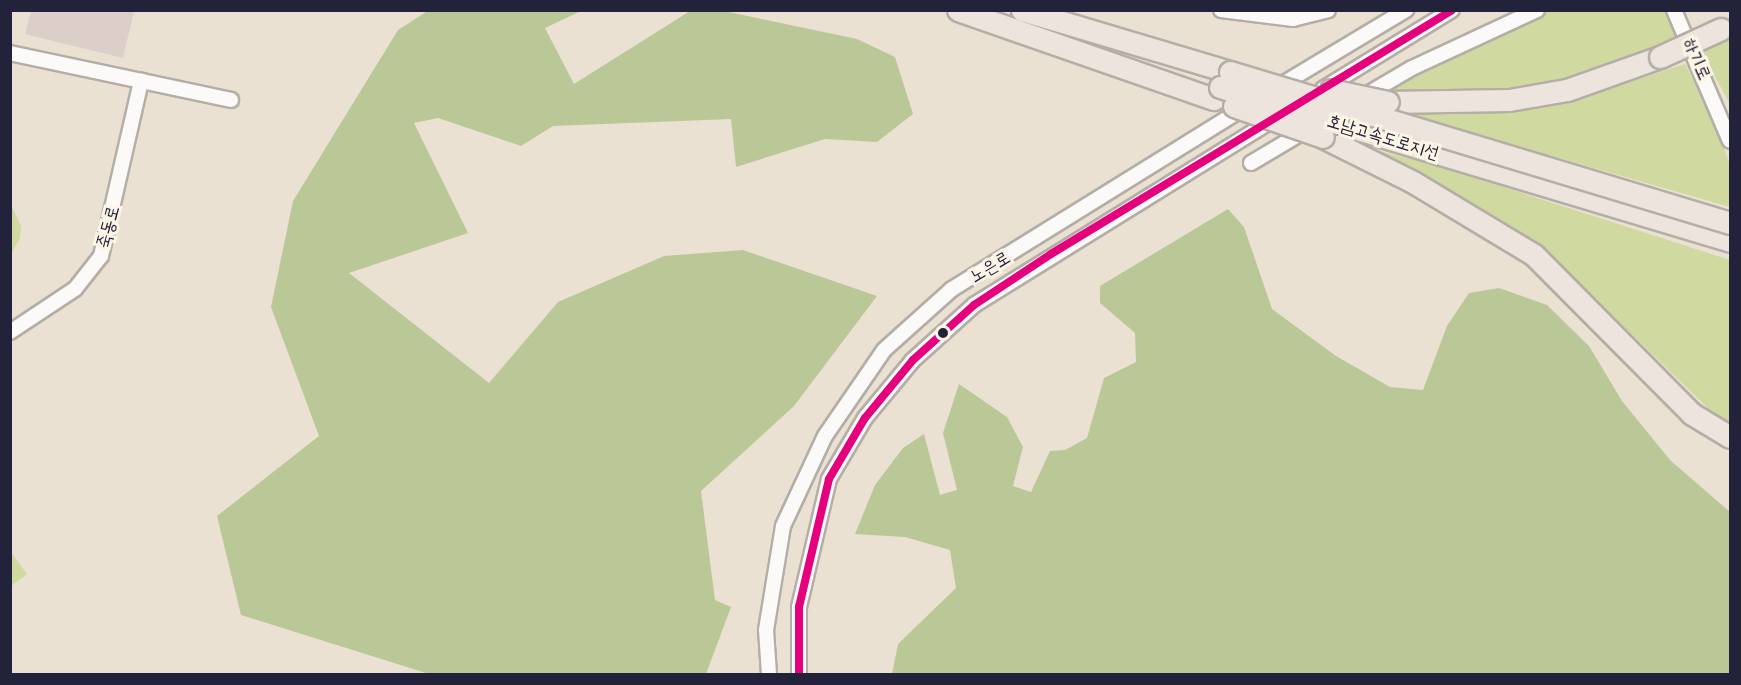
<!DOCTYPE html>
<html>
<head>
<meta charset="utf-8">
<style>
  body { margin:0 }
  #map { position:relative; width:1741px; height:685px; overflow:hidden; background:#eae1d2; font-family:Delius,"Poor Story",sans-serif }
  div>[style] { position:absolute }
  .industrial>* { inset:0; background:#dccec8 }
  .green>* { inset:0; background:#cfd9a0 }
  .forest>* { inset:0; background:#bac898 }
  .roads { filter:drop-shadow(2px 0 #b4aea7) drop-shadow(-2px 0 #b4aea7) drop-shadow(0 2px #b4aea7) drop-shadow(0 -2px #b4aea7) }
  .minor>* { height:14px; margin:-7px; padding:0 7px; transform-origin:7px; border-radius:7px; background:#fcfaf8 }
  .highway>* { height:21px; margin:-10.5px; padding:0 10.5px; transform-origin:10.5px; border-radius:10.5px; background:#ede5dd }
  .bridges { filter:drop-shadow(2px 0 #b4aea7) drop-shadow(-2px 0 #b4aea7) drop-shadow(0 2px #b4aea7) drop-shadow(0 -2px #b4aea7) }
  .highway-bridge>* { height:21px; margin:-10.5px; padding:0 10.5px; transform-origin:10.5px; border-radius:10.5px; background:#ede5dd }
  .bus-1>* { height:8px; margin:-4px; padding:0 4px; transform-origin:4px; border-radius:4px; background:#e5007d }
  .dots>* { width:16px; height:16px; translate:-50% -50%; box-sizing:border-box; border:3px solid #fcf5e5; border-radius:50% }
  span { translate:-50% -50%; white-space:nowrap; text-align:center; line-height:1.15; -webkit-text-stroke:6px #fcf5e5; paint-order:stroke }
  .street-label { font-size:18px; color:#22223b }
  .frame { position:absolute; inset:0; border:12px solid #22223b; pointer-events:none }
</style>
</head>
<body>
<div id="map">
  <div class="industrial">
    <i style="clip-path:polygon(31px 11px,134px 11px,123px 58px,25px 34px)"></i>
  </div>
  <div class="green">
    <i style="clip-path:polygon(1549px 11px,1667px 11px,1678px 37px,1596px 76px,1511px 90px,1405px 93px,1389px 88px,1409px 74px)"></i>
    <i style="clip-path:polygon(1730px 36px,1730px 104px,1702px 53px)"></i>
    <i style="clip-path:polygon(1685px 64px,1713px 117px,1730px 165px,1730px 207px,1388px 109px,1491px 111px,1577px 99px)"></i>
    <i style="clip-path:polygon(1363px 147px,1438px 166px,1730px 260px,1730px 423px,1715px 415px,1566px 270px,1506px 224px,1414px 171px)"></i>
    <i style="clip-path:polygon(11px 205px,21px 226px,20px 238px,11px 254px)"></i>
    <i style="clip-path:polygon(11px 552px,27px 574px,11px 586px)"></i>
  </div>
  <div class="forest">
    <i style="clip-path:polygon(429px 10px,581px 11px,545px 28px,574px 84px,690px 11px,724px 11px,857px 39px,895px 57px,913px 114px,877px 142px,825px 139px,736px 167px,731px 119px,553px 126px,521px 146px,438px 118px,414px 123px,468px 233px,349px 273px,489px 383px,558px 302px,664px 256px,743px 250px,877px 296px,794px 406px,701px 491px,715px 600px,731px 607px,706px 674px,429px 674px,241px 615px,217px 516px,319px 436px,271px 307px,293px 201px,398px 30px)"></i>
    <i style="clip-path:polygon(1228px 209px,1244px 227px,1272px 309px,1336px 356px,1390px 387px,1423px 390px,1447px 326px,1469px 293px,1499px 288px,1547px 305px,1589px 346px,1622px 401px,1670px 460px,1730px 512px,1730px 674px,892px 674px,898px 644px,956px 588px,950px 550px,905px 537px,855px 534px,875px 485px,903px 448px,924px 434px,940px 495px,957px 490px,943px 433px,959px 384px,1007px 417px,1023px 447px,1013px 486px,1031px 492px,1050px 451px,1065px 450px,1087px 438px,1104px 378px,1136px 362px,1135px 333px,1100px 303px,1100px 286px)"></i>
  </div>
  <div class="roads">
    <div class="minor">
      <i style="left:1221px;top:10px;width:73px;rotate:7.1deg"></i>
      <i style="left:1293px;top:19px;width:36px;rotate:-14deg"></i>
      <i style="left:1674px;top:10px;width:142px;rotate:66.9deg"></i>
      <i style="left:10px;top:53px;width:226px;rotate:12deg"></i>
      <i style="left:1276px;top:88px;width:152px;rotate:-31deg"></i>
      <i style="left:1323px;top:89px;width:151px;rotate:-31.5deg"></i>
      <i style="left:1361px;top:98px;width:59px;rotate:-30.5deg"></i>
      <i style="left:1412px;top:68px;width:138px;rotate:-24.9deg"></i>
      <i style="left:1251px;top:163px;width:66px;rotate:-30.8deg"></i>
      <i style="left:10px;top:332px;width:78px;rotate:-33.5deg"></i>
      <i style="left:75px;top:289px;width:42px;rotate:-51.8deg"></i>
      <i style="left:101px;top:256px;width:180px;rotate:-77.1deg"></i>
      <i style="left:769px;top:674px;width:44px;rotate:-93.9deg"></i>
      <i style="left:766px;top:630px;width:105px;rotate:-80.7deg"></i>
      <i style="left:783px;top:526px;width:99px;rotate:-65deg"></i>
      <i style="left:825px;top:436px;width:104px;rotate:-55.5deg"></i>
      <i style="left:884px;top:350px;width:91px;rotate:-41.9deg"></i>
      <i style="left:952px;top:289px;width:345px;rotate:-31.8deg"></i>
      <i style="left:799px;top:674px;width:67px;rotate:-90deg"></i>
      <i style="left:799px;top:607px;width:131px;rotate:-76.8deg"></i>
      <i style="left:829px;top:479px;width:71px;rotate:-59.5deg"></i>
      <i style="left:865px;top:418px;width:75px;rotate:-50.4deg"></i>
      <i style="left:913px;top:360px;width:82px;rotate:-42deg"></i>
      <i style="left:974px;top:305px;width:355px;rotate:-31.8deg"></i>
    </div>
    <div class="highway">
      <i style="left:958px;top:10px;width:271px;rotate:19.2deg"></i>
      <i style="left:1022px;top:10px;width:217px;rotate:16.6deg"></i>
      <i style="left:1388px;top:102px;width:121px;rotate:-0.9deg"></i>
      <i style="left:1509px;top:100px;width:59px;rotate:-9.8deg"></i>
      <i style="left:1567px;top:90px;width:99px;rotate:-19.5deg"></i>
      <i style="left:1337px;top:123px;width:410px;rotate:16.7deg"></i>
      <i style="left:1323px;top:137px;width:101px;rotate:26.6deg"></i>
      <i style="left:1413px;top:182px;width:141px;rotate:31.1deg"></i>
      <i style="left:1534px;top:255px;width:224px;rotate:45.2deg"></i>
      <i style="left:1692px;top:414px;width:44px;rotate:31.2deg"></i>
    </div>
  </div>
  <div class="bridges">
    <div class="highway-bridge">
      <i style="left:1660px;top:57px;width:67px;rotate:-24.7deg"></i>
      <i style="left:1230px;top:72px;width:522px;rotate:16.8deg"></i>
      <i style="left:1220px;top:87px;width:122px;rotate:17.1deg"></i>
      <i style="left:1331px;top:90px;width:58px;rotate:11.9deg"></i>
      <i style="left:1234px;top:106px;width:94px;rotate:19.2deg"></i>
    </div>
  </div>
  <div class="bus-1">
    <i style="left:799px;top:674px;width:67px;rotate:-90deg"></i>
    <i style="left:799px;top:607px;width:131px;rotate:-76.8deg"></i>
    <i style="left:829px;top:479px;width:71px;rotate:-59.5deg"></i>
    <i style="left:865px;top:418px;width:75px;rotate:-50.4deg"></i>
    <i style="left:913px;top:360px;width:82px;rotate:-42deg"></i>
    <i style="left:974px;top:305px;width:92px;rotate:-33.5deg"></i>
    <i style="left:1051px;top:254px;width:469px;rotate:-31.3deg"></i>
  </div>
  <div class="dots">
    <i style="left:943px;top:333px;background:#22223b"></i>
  </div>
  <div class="street-label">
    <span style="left:1697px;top:59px;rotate:66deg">하기로</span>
    <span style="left:1383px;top:137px;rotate:17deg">호남고속도로지선</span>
    <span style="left:108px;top:227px;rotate:-75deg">죽동로</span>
    <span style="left:990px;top:267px;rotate:-31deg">노은로</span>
  </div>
  <div class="frame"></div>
</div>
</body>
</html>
